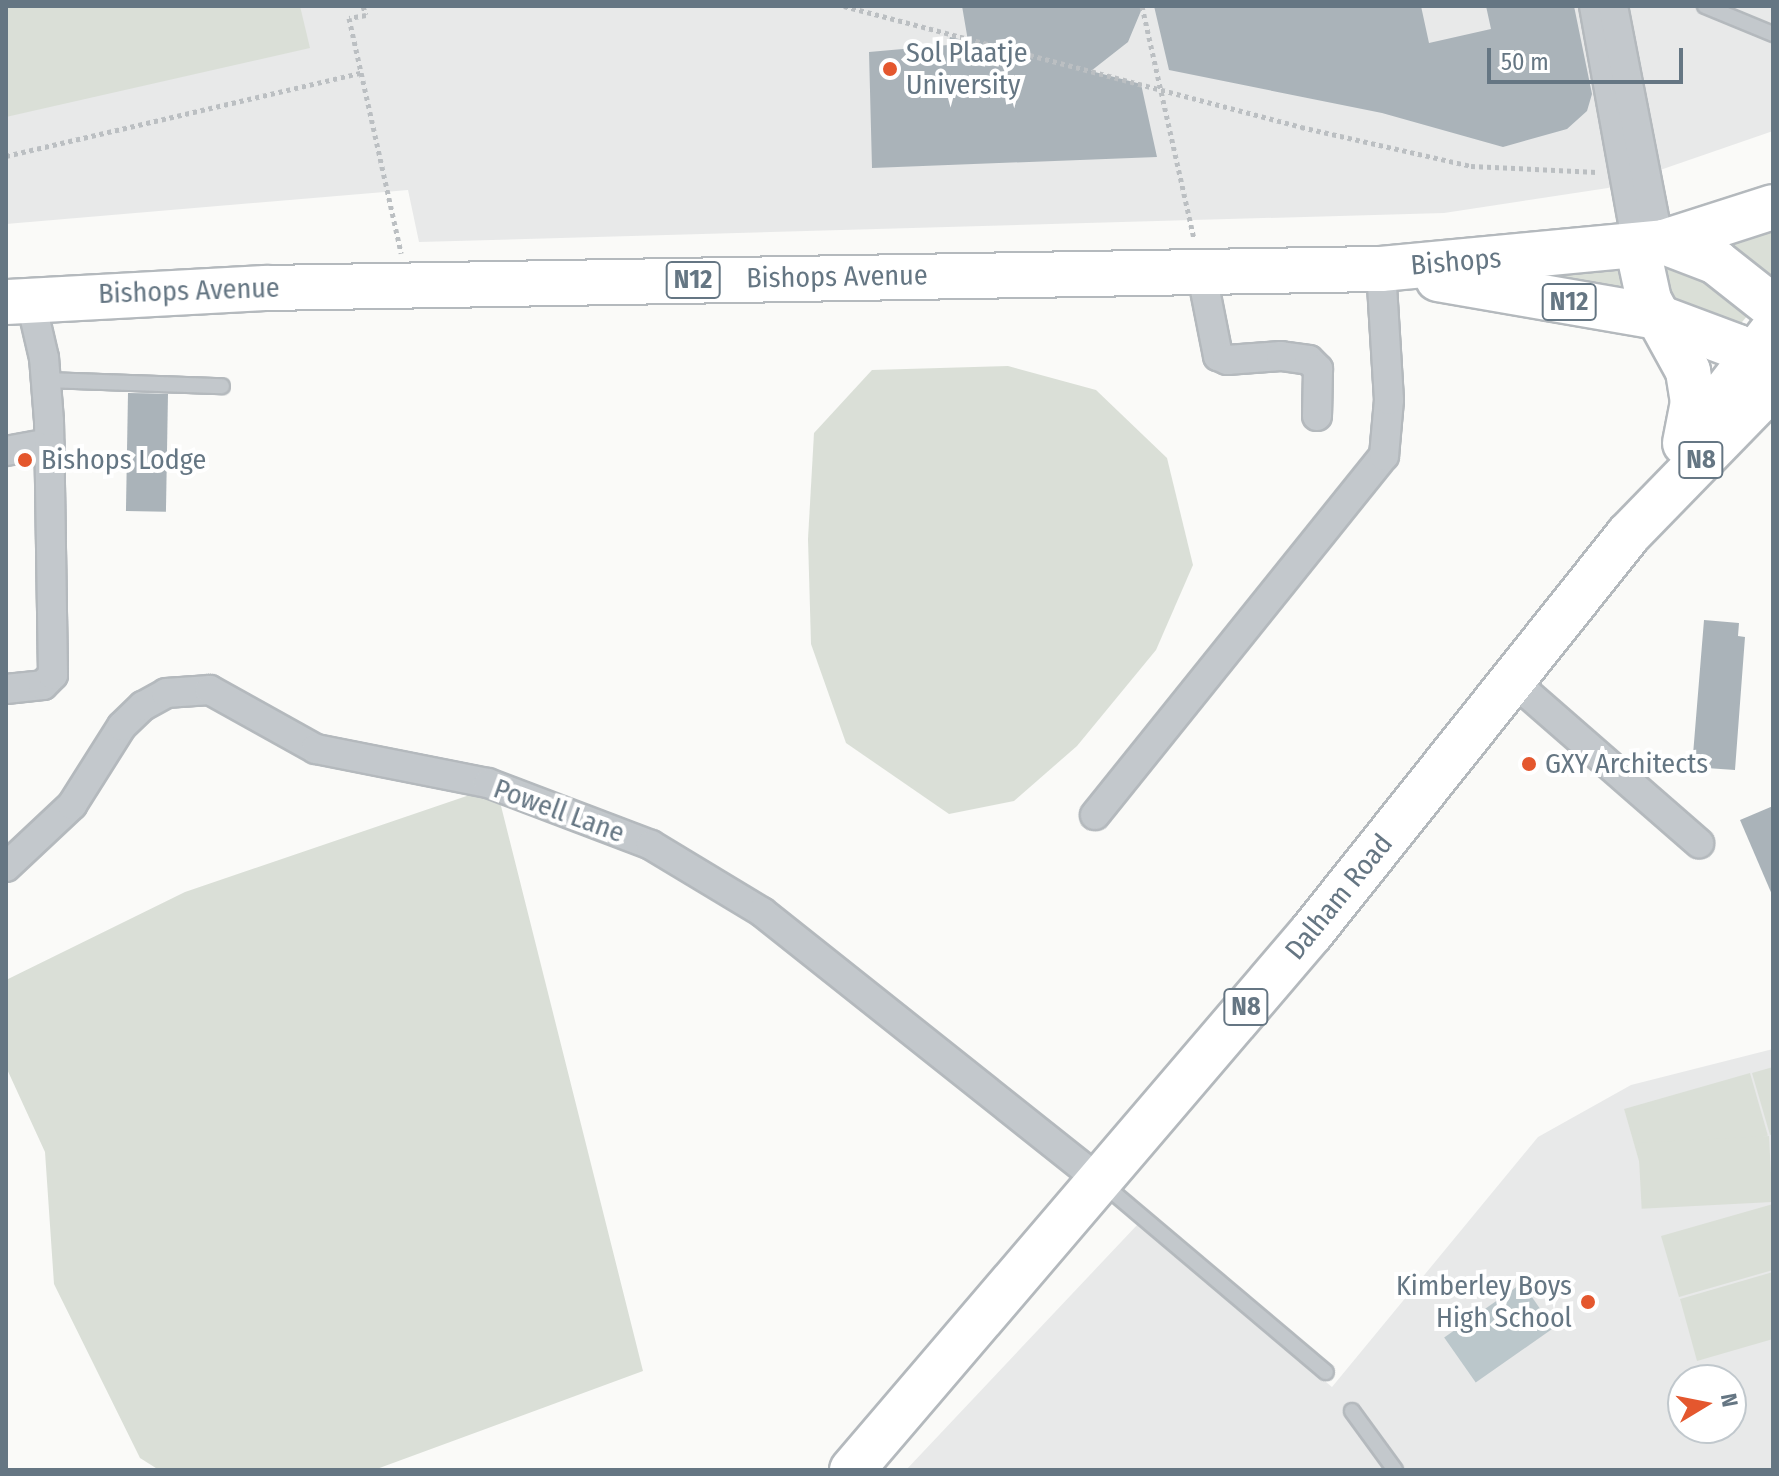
<!DOCTYPE html>
<html>
<head>
<meta charset="utf-8">
<style>
  body { margin:0 }
  #map { position:relative; width:1779px; height:1476px; overflow:hidden; background:#fafaf8; font-family:"Fira Sans Condensed",sans-serif }
  div>[style] { position:absolute }
  .built>* { inset:0; background:#e8e9e9 }
  .green>* { inset:0; background:#dadfd7; transform-origin:0 0 }
  .water>* { inset:0; background:#bbc7cb; transform-origin:0 0 }
  .building>* { inset:0; background:#aab3b9; transform-origin:0 0 }
  .path>* { height:5px; margin-top:-2.5px; transform-origin:0; background:repeating-linear-gradient(90deg,#bbbfc2 0 4px,transparent 0 8px) }
  .roads { filter:drop-shadow(2px 0 #b4b9bd) drop-shadow(-2px 0 #b4b9bd) drop-shadow(0 2px #b4b9bd) drop-shadow(0 -2px #b4b9bd) }
  .service>* { height:14px; margin:-7px; padding:0 7px; transform-origin:7px; border-radius:7px; background:#c3c8cc }
  .minor>* { height:28px; margin:-14px; padding:0 14px; transform-origin:14px; border-radius:14px; background:#c3c8cc }
  .trunk>* { height:44px; margin:-22px; padding:0 22px; transform-origin:22px; border-radius:22px; background:#fff }
  .dots>* { width:22px; height:22px; translate:-50% -50%; box-sizing:border-box; border:4px solid #fff; border-radius:50% }
  span { translate:-50% -50%; white-space:nowrap; text-align:center; line-height:1.15; -webkit-text-stroke:8px #fff; paint-order:stroke }
  .shield-label span { padding:2px 6px; background:#fff; border:2px solid; border-radius:6px; -webkit-text-stroke-width:0 }
  .shield-label { font-size:26px; color:#657683; font-weight:700 }
  .poi-label { font-size:28px; color:#657683 }
  .left { translate:0 -50%; text-align:left }
  .right { translate:-100% -50%; text-align:right }
  .street-label { font-size:28px; color:#657683 }
  .frame { position:absolute; inset:0; border:8px solid #657683; pointer-events:none }
  .north { position:absolute; left:1667px; top:1364px; width:80px; height:80px; box-sizing:border-box; background:#fff; border:2px solid #c1c8cd; border-radius:50%; rotate:80deg; font-size:22px; font-weight:700; line-height:32px; text-align:center; color:#657683 }
  .north::after { content:''; display:block; margin:auto; width:28px; height:36px; background:#e4572e; clip-path:polygon(50% 0,100% 100%,50% 72%,0 100%) }
  .scale { position:absolute; left:1487px; top:48px; width:196px; height:36px; box-sizing:border-box; border:4px solid #657683; border-top:0; padding-left:10px; font-size:24px; line-height:28px; white-space:nowrap; color:#657683; -webkit-text-stroke:6px #fff; paint-order:stroke }
</style>
</head>
<body>
<div id="map">
  <div class="built">
    <i style="clip-path:polygon(6px 6px,1773px 6px,1773px 131px,1608px 188px,1444px 213px,419px 242px,408px 190px,6px 224px)"></i>
    <i style="clip-path:polygon(evenodd,1773px 1049px,1773px 1470px,906px 1470px,1138px 1224px,1332px 1387px,1538px 1137px,1631px 1085px,1773px 1049px,1683px 1380px,1731px 1380px,1731px 1428px,1683px 1428px,1683px 1380px)"></i>
  </div>
  <div class="green">
    <i style="clip-path:polygon(6px 6px,300px 6px,310px 48px,6px 117px)"></i>
    <i style="clip-path:polygon(1773px 229px,1773px 300px,1707px 252px)"></i>
    <i style="clip-path:polygon(1690px 258px,1749px 314px,1742px 322px,1733px 326px,1481px 270px)"></i>
    <i style="clip-path:polygon(1008px 366px,1096px 390px,1167px 458px,1193px 565px,1156px 650px,1077px 746px,1014px 801px,949px 814px,846px 743px,811px 644px,808px 539px,814px 433px,872px 370px)"></i>
    <i style="clip-path:polygon(496px 786px,643px 1371px,374px 1470px,159px 1470px,140px 1458px,54px 1284px,45px 1152px,6px 1067px,6px 980px,185px 892px)"></i>
    <i style="clip-path:polygon(1773px 1067px,1773px 1134px,1770px 1135px,1752px 1073px)"></i>
    <i style="left:1750px;top:1073px;width:65px;height:131px;rotate:74deg"></i>
    <i style="left:1769px;top:1136px;width:66px;height:131px;rotate:87deg"></i>
    <i style="clip-path:polygon(1773px 1204px,1773px 1270px,1679px 1297px,1661px 1236px)"></i>
    <i style="clip-path:polygon(1773px 1272px,1773px 1339px,1697px 1361px,1680px 1299px)"></i>
  </div>
  <div class="water">
    <i style="left:1522px;top:1283px;width:55px;height:95px;rotate:55deg"></i>
  </div>
  <div class="building">
    <i style="clip-path:polygon(962px 6px,1143px 6px,1128px 42px,1091px 71px,1141px 84px,1157px 157px,872px 168px,869px 52px,948px 45px,950px 37px,968px 41px)"></i>
    <i style="clip-path:polygon(1154px 6px,1421px 6px,1429px 43px,1491px 29px,1486px 6px,1574px 6px,1592px 94px,1587px 111px,1567px 129px,1503px 147px,1382px 113px,1169px 70px)"></i>
    <i style="left:128px;top:393px;width:40px;height:118px;rotate:1deg"></i>
    <i style="clip-path:polygon(1704px 620px,1739px 623px,1738px 636px,1745px 637px,1735px 770px,1692px 767px)"></i>
    <i style="clip-path:polygon(1773px 806px,1773px 897px,1740px 820px)"></i>
  </div>
  <div class="path">
    <i style="left:363px;top:6px;width:9px;rotate:72deg"></i>
    <i style="left:366px;top:15px;width:17px;rotate:170deg"></i>
    <i style="left:349px;top:18px;width:241px;rotate:77.5deg"></i>
    <i style="left:844px;top:6px;width:473px;rotate:14.8deg"></i>
    <i style="left:1301px;top:127px;width:174px;rotate:12.9deg"></i>
    <i style="left:1471px;top:166px;width:126px;rotate:2.7deg"></i>
    <i style="left:1142px;top:6px;width:239px;rotate:77.4deg"></i>
    <i style="left:6px;top:156px;width:365px;rotate:-13.2deg"></i>
  </div>
  <div class="roads">
    <div class="service">
      <i style="left:1705px;top:6px;width:74px;rotate:22.4deg"></i>
      <i style="left:46px;top:380px;width:176px;rotate:2deg"></i>
      <i style="left:1102px;top:1183px;width:293px;rotate:40.2deg"></i>
      <i style="left:1352px;top:1411px;width:73px;rotate:53.9deg"></i>
    </div>
    <div class="minor">
      <i style="left:1594px;top:6px;width:243px;rotate:79.8deg"></i>
      <i style="left:1613px;top:6px;width:240px;rotate:79deg"></i>
      <i style="left:1201px;top:270px;width:88px;rotate:78.8deg"></i>
      <i style="left:1218px;top:356px;width:10px;rotate:24deg"></i>
      <i style="left:1227px;top:360px;width:54px;rotate:-4.2deg"></i>
      <i style="left:1281px;top:356px;width:28px;rotate:8deg"></i>
      <i style="left:1309px;top:360px;width:13px;rotate:45deg"></i>
      <i style="left:1318px;top:369px;width:47px;rotate:91.2deg"></i>
      <i style="left:6px;top:451px;width:44px;rotate:-10.5deg"></i>
      <i style="left:1513px;top:681px;width:247px;rotate:41.1deg"></i>
      <i style="left:6px;top:689px;width:37px;rotate:-6deg"></i>
      <i style="left:43px;top:685px;width:14px;rotate:-45deg"></i>
      <i style="left:53px;top:675px;width:254px;rotate:-90.9deg"></i>
      <i style="left:49px;top:421px;width:63px;rotate:-94.5deg"></i>
      <i style="left:44px;top:358px;width:62px;rotate:-103.1deg"></i>
      <i style="left:1095px;top:815px;width:461px;rotate:-51.2deg"></i>
      <i style="left:1384px;top:456px;width:56px;rotate:-84.9deg"></i>
      <i style="left:1389px;top:400px;width:131px;rotate:-93.5deg"></i>
      <i style="left:6px;top:867px;width:91px;rotate:-43.2deg"></i>
      <i style="left:72px;top:805px;width:93px;rotate:-57.7deg"></i>
      <i style="left:122px;top:726px;width:29px;rotate:-44deg"></i>
      <i style="left:143px;top:706px;width:26px;rotate:-29deg"></i>
      <i style="left:166px;top:693px;width:44px;rotate:-3.9deg"></i>
      <i style="left:210px;top:690px;width:121px;rotate:29.1deg"></i>
      <i style="left:316px;top:749px;width:175px;rotate:11.2deg"></i>
      <i style="left:488px;top:783px;width:174px;rotate:20.8deg"></i>
      <i style="left:651px;top:845px;width:130px;rotate:31.1deg"></i>
      <i style="left:762px;top:912px;width:431px;rotate:38.5deg"></i>
    </div>
    <div class="trunk">
      <i style="left:1664px;top:242px;width:114px;rotate:-17.8deg"></i>
      <i style="left:1637px;top:245px;width:56px;rotate:77.7deg"></i>
      <i style="left:1649px;top:300px;width:81px;rotate:61.2deg"></i>
      <i style="left:1688px;top:371px;width:31px;rotate:81deg"></i>
      <i style="left:1693px;top:402px;width:42px;rotate:101deg"></i>
      <i style="left:1438px;top:279px;width:223px;rotate:9.8deg"></i>
      <i style="left:1658px;top:317px;width:85px;rotate:20.6deg"></i>
      <i style="left:1738px;top:347px;width:40px;rotate:29.7deg"></i>
      <i style="left:6px;top:302px;width:260px;rotate:-3.1deg"></i>
      <i style="left:266px;top:288px;width:1115px;rotate:-0.98deg"></i>
      <i style="left:1381px;top:269px;width:284px;rotate:-5.4deg"></i>
      <i style="left:1664px;top:242px;width:56px;rotate:21deg"></i>
      <i style="left:1716px;top:262px;width:73px;rotate:38.3deg"></i>
      <i style="left:1690px;top:438px;width:131px;rotate:-52.4deg"></i>
      <i style="left:852px;top:1470px;width:706px;rotate:-49.48deg"></i>
      <i style="left:1311px;top:933px;width:510px;rotate:-51.45deg"></i>
      <i style="left:1629px;top:534px;width:206px;rotate:-45.8deg"></i>
    </div>
  </div>
  <div class="dots">
    <i style="left:890px;top:69px;background:#e4572e"></i>
    <i style="left:25px;top:460px;background:#e4572e"></i>
    <i style="left:1529px;top:764px;background:#e4572e"></i>
    <i style="left:1588px;top:1302px;background:#e4572e"></i>
  </div>
  <div class="shield-label">
    <span style="left:693px;top:280px">N12</span>
    <span style="left:1569px;top:302px">N12</span>
    <span style="left:1701px;top:460px">N8</span>
    <span style="left:1246px;top:1007px">N8</span>
  </div>
  <div class="poi-label">
    <span class="left" style="left:906px;top:69px">Sol Plaatje<br>University</span>
    <span class="left" style="left:41px;top:460px">Bishops Lodge</span>
    <span class="left" style="left:1545px;top:764px">GXY Architects</span>
    <span class="right" style="left:1572px;top:1302px">Kimberley Boys<br>High School</span>
  </div>
  <div class="street-label">
    <span style="left:1456px;top:262px;rotate:-5deg">Bishops</span>
    <span style="left:837px;top:277px;rotate:-1deg">Bishops Avenue</span>
    <span style="left:189px;top:291px;rotate:-2deg">Bishops Avenue</span>
    <span style="left:559px;top:811px;rotate:20deg">Powell Lane</span>
    <span style="left:1339px;top:897px;rotate:-51deg">Dalham Road</span>
  </div>
  <div class="frame"></div>
  <div class="north">N</div>
  <div class="scale">50 m</div>
</div>
</body>
</html>
